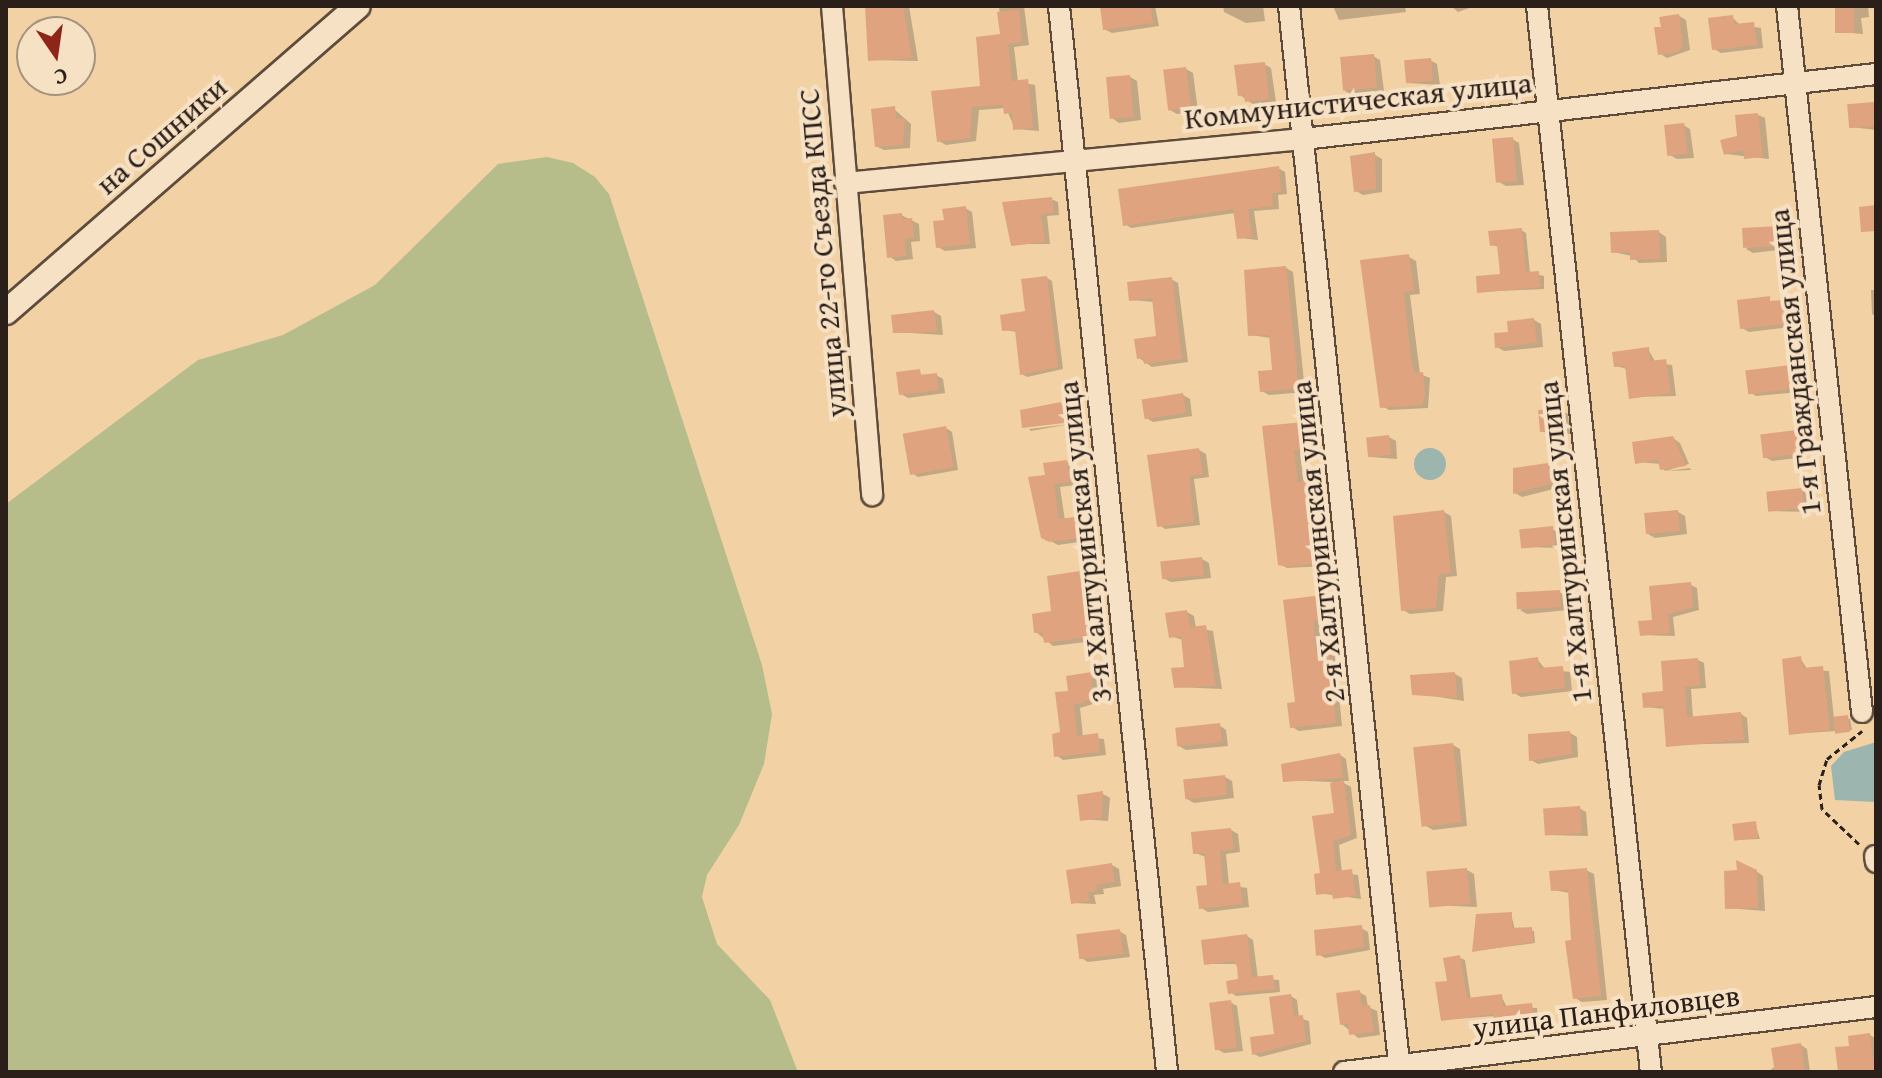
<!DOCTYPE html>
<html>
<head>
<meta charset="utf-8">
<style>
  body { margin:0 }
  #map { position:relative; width:1882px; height:1078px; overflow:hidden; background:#f2d1a4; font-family:"Gentium Book Plus",serif }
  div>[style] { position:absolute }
  .green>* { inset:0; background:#b6bd8a }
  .water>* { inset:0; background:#9cb5ae }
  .round { border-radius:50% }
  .shadow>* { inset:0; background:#0003 }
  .building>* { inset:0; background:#dfa47f; transform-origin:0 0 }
  .path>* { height:3px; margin-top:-1.5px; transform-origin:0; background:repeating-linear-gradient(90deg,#2b1f1a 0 6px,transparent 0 10px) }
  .roads { filter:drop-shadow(2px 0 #5d4c3c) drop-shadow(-2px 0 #5d4c3c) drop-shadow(0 2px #5d4c3c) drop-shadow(0 -2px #5d4c3c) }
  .minor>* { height:20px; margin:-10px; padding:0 10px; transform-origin:10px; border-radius:10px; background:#f7e1c4 }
  .tertiary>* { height:24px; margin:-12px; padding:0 12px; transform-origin:12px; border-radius:12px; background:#f7e1c4 }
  span { translate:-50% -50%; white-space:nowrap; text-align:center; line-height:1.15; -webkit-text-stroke:8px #f7e1c4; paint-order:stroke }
  .street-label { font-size:30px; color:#2b1f1a }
  .frame { position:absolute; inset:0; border:8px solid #2b1f1a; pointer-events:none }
  .north { position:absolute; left:16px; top:16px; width:80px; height:80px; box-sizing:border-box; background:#f7e1c4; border:2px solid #a59380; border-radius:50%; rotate:167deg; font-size:22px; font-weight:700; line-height:32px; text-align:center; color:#2b1f1a }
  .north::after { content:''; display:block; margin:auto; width:28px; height:36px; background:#8f2418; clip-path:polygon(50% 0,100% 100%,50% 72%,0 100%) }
</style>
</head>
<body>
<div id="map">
  <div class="green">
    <i style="clip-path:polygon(547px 157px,573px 163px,595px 177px,609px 194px,762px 665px,772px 714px,764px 764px,739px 825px,707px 875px,702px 897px,717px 944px,770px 1000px,798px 1072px,6px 1072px,6px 504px,198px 360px,283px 335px,375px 285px,498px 164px)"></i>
  </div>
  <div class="water">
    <i class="round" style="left:1414px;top:448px;width:32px;height:32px"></i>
    <i style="clip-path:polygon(1876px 742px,1876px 802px,1835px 800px,1831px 766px,1844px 752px)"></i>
  </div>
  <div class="shadow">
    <i style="clip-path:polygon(866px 6px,909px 6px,918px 61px,870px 60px)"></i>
    <i style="clip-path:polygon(999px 6px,1024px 6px,1029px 45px,1014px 47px,1018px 82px,1035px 85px,1039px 131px,1015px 129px,1006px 108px,979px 110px,976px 141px,946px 145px,939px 141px,982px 88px,1002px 36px)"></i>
    <i style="clip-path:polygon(1122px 6px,1155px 6px,1159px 26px,1112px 33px,1104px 29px)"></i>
    <i style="clip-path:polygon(1223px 6px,1263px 6px,1265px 21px,1246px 23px,1224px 12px)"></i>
    <i style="clip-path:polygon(1333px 6px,1405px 6px,1406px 12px,1339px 20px)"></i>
    <i style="clip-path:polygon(1475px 6px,1458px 12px,1451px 6px)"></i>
    <i style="clip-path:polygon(1837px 6px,1868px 6px,1869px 17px,1861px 18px,1863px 34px,1840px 32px)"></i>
    <i style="clip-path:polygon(1679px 16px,1686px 20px,1690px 50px,1667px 58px,1659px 53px,1663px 28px)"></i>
    <i style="clip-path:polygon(1733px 18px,1740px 25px,1761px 28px,1763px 48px,1721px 53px,1714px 49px)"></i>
    <i style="clip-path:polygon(1373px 56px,1380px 60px,1384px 91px,1353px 95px,1345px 91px)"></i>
    <i style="clip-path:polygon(1430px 60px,1437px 64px,1440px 85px,1408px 83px)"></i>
    <i style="clip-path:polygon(1264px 64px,1271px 68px,1276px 102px,1254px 105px,1240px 95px)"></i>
    <i style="clip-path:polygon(1186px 69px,1193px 73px,1198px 111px,1177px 114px,1170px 110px)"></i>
    <i style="clip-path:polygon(1130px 77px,1137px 81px,1141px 120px,1119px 123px,1112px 118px)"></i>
    <i style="clip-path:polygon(1873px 104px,1876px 130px,1851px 127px)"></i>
    <i style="clip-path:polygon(894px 109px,911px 124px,910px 148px,884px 150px,876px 146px)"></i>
    <i style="clip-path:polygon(1758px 115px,1765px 118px,1769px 159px,1726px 154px)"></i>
    <i style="clip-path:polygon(1683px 125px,1690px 129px,1694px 158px,1677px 159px,1670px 155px)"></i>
    <i style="clip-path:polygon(1512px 139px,1519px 143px,1524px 185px,1506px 186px,1499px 182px)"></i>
    <i style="clip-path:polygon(1375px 155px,1382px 159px,1382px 192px,1363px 195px,1356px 191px)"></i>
    <i style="clip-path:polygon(1278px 168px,1285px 172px,1287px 194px,1278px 195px,1279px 209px,1254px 211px,1258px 240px,1239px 238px,1235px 213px,1131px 228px,1125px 224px)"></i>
    <i style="clip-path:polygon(1051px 199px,1058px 202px,1059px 215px,1047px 216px,1050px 244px,1013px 244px)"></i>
    <i style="clip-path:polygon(965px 208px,972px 212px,976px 248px,945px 251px,938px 247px,946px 222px)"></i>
    <i style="clip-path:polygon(901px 215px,919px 224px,920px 241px,911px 242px,913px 259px,896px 261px,889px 256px)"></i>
    <i style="clip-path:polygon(1778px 228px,1785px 232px,1787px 249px,1753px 253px,1746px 249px)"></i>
    <i style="clip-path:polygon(1521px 230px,1526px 233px,1530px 273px,1544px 276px,1544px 289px,1479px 292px,1502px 276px,1499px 247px,1492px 245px)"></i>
    <i style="clip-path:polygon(1659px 232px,1666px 237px,1667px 262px,1639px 263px,1632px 256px,1613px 252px)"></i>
    <i style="clip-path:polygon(1409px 257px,1416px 261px,1420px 294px,1410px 295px,1420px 374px,1430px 378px,1428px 408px,1389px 410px,1382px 406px)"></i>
    <i style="clip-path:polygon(1286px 268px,1293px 272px,1305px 392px,1269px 395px,1262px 391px,1275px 371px,1271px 338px,1250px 335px)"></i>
    <i style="clip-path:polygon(1047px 278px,1052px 281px,1063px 369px,1027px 377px,1022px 374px,1017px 332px,1004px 330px,1028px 313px)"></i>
    <i style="clip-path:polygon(1171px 279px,1178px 283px,1188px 362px,1152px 367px,1139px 358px,1158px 337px,1154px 302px,1131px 300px)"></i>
    <i style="clip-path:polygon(1871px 290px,1876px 290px,1876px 316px,1872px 314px)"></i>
    <i style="clip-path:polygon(1782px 302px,1789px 306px,1791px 327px,1749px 332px,1742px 328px)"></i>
    <i style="clip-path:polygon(934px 312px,941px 316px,943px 335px,895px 332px)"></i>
    <i style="clip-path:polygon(1534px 320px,1541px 324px,1543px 347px,1504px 351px,1497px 347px)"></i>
    <i style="clip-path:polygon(1648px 349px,1656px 363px,1672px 365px,1676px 396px,1631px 397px,1627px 369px,1616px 366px)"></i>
    <i style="clip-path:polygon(1790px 367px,1797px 372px,1799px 392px,1756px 396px,1749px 392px)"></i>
    <i style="clip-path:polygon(898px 374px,936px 375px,943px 379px,945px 393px,908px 398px,901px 394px)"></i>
    <i style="clip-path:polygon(1183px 395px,1190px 399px,1192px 416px,1153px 422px,1146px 418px)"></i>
    <i style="clip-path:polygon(1061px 404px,1068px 408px,1069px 420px,1024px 427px)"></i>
    <i style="clip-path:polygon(1561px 410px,1568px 414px,1570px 434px,1542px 432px)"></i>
    <i style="clip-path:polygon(1070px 424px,1031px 431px,1029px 429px)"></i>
    <i style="clip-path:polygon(1304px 424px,1311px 428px,1314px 452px,1300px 453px,1304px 484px,1318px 487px,1326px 566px,1287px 568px,1280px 564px,1264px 428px)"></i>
    <i style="clip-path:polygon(946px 428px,952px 432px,958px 470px,918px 477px,912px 473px)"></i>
    <i style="clip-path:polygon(1796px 432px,1803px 436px,1806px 457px,1772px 461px,1765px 457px)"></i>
    <i style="clip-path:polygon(1389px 437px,1396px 441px,1397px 459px,1370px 457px)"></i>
    <i style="clip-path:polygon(1673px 438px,1680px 443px,1689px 464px,1665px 471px,1661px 464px,1637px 462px)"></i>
    <i style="clip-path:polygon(1199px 450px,1206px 454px,1209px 477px,1194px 479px,1200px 525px,1165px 529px,1159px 525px)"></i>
    <i style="clip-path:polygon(1067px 462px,1074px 466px,1076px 485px,1060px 487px,1065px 521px,1082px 523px,1085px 541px,1058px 545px,1043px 537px,1047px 477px)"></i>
    <i style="clip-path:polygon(1548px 465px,1555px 469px,1558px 488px,1522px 497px,1515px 493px)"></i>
    <i style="clip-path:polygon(1690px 468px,1691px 470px,1666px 471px)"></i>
    <i style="clip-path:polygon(1801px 490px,1808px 494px,1810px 512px,1770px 511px)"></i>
    <i style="clip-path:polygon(1444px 512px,1451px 516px,1457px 576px,1446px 577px,1443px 611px,1410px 614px,1403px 610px)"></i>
    <i style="clip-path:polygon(1678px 512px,1685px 516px,1687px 534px,1655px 538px,1648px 534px)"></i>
    <i style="clip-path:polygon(1552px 529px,1559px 533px,1561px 548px,1523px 547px)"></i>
    <i style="clip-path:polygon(1202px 559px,1209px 563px,1211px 578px,1171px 582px,1163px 578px)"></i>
    <i style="clip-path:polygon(1080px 573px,1087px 577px,1094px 641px,1053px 646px,1036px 632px)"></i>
    <i style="clip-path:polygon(1691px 585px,1697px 588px,1699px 610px,1673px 617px,1675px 636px,1641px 635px)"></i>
    <i style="clip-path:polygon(1559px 592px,1566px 596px,1568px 610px,1527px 614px,1520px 610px)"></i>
    <i style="clip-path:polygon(1322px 597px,1329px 601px,1331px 622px,1319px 624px,1322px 653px,1335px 656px,1342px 726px,1299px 731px,1292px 727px,1297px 703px,1285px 601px)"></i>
    <i style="clip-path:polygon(1187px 612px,1194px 616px,1196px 628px,1213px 631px,1222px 689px,1176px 687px,1187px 668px,1183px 640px,1170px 636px)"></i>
    <i style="clip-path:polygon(1800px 658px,1808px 670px,1829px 671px,1834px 719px,1850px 719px,1852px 730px,1791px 734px)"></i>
    <i style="clip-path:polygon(1538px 660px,1545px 669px,1570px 672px,1572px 691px,1521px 697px,1514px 693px)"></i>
    <i style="clip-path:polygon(1698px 660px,1704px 663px,1706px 688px,1691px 689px,1693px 718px,1741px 714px,1747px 718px,1749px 743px,1668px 745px,1665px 709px,1645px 707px)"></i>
    <i style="clip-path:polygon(1092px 674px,1098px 678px,1099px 702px,1080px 708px,1083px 737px,1104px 739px,1106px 755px,1063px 760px,1056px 755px,1070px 693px)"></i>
    <i style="clip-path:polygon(1455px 674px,1462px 678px,1464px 701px,1414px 693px)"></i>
    <i style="clip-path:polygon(1219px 725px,1226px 730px,1228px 746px,1186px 750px,1179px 746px)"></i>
    <i style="clip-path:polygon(1570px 733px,1577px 737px,1578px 757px,1538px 764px,1531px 760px)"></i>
    <i style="clip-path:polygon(1453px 745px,1460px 749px,1467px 826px,1433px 830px,1426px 826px)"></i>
    <i style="clip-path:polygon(1340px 755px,1346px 759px,1349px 781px,1340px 781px,1351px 787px,1357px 838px,1339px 845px,1342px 873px,1358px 875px,1361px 899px,1318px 893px,1336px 814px,1332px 782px,1285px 780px)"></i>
    <i style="clip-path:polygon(1225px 777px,1232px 781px,1234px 798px,1194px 803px,1187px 799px)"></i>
    <i style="clip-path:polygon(1103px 794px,1110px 798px,1108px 821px,1082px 819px,1079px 797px)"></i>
    <i style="clip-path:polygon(1579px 808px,1586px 812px,1588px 836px,1547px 835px)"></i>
    <i style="clip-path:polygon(1755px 823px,1760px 839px,1736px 840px)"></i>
    <i style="clip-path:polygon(1231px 830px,1238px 834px,1240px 852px,1226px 854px,1229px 885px,1247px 888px,1249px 907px,1208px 912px,1200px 907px,1209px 887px,1206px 857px,1195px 853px)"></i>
    <i style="clip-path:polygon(1112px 865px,1119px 869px,1121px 886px,1103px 889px,1104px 894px,1094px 895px,1096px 904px,1073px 903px)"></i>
    <i style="clip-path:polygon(1467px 870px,1474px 874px,1477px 907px,1431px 905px)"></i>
    <i style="clip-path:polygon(1586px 870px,1594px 874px,1607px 1000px,1582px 1002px,1575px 998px,1570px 893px,1553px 890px)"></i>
    <i style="clip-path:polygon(1756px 871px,1763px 876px,1765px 911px,1727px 908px)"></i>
    <i style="clip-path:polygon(1511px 914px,1515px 930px,1534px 931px,1535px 943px,1474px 951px)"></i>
    <i style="clip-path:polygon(1361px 928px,1368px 932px,1370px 950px,1325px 958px,1318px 954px)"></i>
    <i style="clip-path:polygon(1119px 931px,1126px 935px,1130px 957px,1088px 962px,1081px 958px)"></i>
    <i style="clip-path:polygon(1247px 936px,1253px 940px,1258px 979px,1279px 980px,1280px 992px,1236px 996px,1230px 992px,1240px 981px,1238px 964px,1206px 964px)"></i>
    <i style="clip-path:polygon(1460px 958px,1465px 960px,1471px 1000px,1501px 996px,1507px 1007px,1537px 1008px,1538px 1020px,1501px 1025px,1495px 1016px,1443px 1020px)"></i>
    <i style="clip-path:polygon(1359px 992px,1366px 996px,1368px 1007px,1377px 1011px,1380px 1035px,1358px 1038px,1342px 1024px)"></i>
    <i style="clip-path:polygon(1291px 996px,1297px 1000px,1299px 1018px,1309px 1021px,1311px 1044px,1260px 1057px,1254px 1054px,1276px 1036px)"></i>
    <i style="clip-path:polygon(1230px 1002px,1237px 1006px,1243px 1051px,1224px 1053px,1217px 1049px)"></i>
    <i style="clip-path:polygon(1870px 1035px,1876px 1039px,1876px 1072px,1840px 1072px,1851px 1047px)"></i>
    <i style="clip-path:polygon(1801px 1045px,1807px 1049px,1810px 1072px,1768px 1072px)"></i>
  </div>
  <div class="building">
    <i style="clip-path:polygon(865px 6px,903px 6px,912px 58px,868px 61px)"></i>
    <i style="clip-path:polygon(1100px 6px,1151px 6px,1153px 23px,1103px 30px)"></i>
    <i style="left:1835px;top:6px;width:19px;height:27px"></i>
    <i style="clip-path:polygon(1019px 9px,1022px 42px,1008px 44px,1012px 81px,1028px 79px,1033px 128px,1013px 130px,1012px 113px,1004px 114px,1003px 105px,972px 107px,970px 138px,937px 142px,931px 91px,980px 86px,976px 37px,1000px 34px,997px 12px)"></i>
    <i style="clip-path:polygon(1679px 14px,1683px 45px,1678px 52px,1658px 55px,1654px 27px,1661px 27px,1659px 17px)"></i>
    <i style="clip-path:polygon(1733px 15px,1734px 24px,1754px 22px,1757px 45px,1712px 50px,1708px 18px)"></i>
    <i style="left:1374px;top:54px;width:34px;height:34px;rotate:85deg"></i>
    <i style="left:1431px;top:58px;width:23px;height:27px;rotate:85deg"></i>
    <i style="clip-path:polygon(1265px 62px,1269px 99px,1245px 102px,1244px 95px,1238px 96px,1234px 65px)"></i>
    <i style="left:1186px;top:67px;width:41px;height:23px;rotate:83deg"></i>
    <i style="left:1130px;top:75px;width:42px;height:24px;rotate:85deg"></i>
    <i style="left:1874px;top:102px;width:24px;height:27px;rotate:85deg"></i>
    <i style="clip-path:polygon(895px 106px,896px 119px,905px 118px,903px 145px,875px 147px,871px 109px)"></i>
    <i style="clip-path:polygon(1758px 113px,1763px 157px,1744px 159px,1743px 150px,1724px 155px,1720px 140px,1737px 136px,1735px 115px)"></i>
    <i style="left:1684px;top:123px;width:31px;height:20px;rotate:84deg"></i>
    <i style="left:1513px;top:137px;width:44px;height:21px;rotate:85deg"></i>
    <i style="clip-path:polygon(1375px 152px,1376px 189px,1354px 192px,1350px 156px)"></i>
    <i style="clip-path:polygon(1279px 166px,1281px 192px,1272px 193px,1273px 206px,1248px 209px,1252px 237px,1237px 239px,1233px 209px,1123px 226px,1118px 189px)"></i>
    <i style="clip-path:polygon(1052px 197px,1054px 213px,1041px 214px,1045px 242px,1011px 246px,1002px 202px)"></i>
    <i style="clip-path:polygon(1876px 205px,1876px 231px,1861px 232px,1859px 207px)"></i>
    <i style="clip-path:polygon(966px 206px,970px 244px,936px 248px,933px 221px,944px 220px,942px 209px)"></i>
    <i style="clip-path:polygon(902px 213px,902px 219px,912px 218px,914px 238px,905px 239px,906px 256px,887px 258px,883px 215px)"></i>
    <i style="left:1779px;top:226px;width:20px;height:37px;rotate:87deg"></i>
    <i style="clip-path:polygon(1522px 228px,1526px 272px,1539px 271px,1540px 287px,1477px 293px,1476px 276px,1500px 274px,1497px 245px,1490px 246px,1488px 231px)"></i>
    <i style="clip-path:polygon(1659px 230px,1660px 259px,1630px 260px,1630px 252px,1611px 253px,1610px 232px)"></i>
    <i style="clip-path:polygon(1409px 254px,1414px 291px,1404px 292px,1410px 352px,1414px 373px,1423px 372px,1425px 395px,1422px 405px,1380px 408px,1360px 260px)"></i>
    <i style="clip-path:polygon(1286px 266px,1299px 388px,1260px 392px,1258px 371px,1272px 370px,1269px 335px,1248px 336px,1244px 270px)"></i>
    <i style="clip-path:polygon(1047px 276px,1058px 367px,1020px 375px,1015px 330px,1002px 331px,1000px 315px,1025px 311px,1021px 279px)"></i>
    <i style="clip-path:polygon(1172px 277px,1182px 359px,1144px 364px,1143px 358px,1137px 359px,1134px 339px,1156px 336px,1152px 298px,1129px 301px,1127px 282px)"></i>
    <i style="clip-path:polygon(1770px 296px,1770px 301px,1782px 300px,1785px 324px,1740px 329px,1737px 300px)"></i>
    <i style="clip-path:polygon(934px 310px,937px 332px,893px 333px,891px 315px)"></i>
    <i style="clip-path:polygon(1534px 318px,1537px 343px,1495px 348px,1494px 333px,1508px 332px,1507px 321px)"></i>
    <i style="clip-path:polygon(1649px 347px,1650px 361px,1666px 359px,1671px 393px,1629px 399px,1625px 366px,1614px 367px,1612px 352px)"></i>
    <i style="left:1790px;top:365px;width:24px;height:45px;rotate:83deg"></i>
    <i style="clip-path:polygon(920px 369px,921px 375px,937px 373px,938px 390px,899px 395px,896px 372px)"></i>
    <i style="left:1183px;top:393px;width:20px;height:42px;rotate:81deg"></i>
    <i style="clip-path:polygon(1061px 402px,1064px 423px,1022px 428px,1020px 410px)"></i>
    <i style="left:1562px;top:408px;width:22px;height:24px;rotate:85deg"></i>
    <i style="clip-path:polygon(1304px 422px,1307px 449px,1294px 450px,1298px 482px,1311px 481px,1320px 563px,1288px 567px,1278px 565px,1262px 426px)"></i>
    <i style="left:946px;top:426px;width:42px;height:44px;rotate:80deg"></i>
    <i style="left:1797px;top:430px;width:24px;height:37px;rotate:83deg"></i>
    <i style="left:1389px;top:435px;width:20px;height:23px;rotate:84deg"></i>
    <i style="clip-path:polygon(1673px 436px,1686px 466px,1660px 470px,1658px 460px,1635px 464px,1632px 442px)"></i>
    <i style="clip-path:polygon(1199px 448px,1203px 474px,1189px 476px,1194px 522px,1157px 527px,1147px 455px)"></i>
    <i style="clip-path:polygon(1067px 460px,1070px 482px,1054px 484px,1059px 519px,1075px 517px,1078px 538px,1049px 542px,1041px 538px,1028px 477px,1045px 475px,1043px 463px)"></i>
    <i style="clip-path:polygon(1548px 463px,1551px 484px,1513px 494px,1513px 468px)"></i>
    <i style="left:1802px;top:488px;width:20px;height:36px;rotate:84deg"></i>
    <i style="clip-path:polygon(1444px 510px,1451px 573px,1439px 574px,1436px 608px,1401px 611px,1393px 516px)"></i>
    <i style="left:1678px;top:510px;width:21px;height:34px;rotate:85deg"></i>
    <i style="left:1553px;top:526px;width:19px;height:34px;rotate:84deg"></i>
    <i style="left:1202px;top:557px;width:18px;height:42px;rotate:84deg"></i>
    <i style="clip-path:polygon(1080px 571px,1088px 637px,1044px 643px,1042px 632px,1034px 633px,1032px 614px,1051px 611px,1047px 576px)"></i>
    <i style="clip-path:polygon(1691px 582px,1693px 607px,1668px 614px,1670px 633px,1640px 636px,1638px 621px,1652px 620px,1649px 586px)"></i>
    <i style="left:1560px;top:590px;width:17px;height:44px;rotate:87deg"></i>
    <i style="clip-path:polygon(1322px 595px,1325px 619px,1313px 621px,1316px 652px,1329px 650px,1336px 723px,1290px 728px,1287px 703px,1295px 702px,1283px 600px)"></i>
    <i style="clip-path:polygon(1187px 610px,1190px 627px,1206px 625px,1216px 686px,1174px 688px,1171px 668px,1184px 667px,1181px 636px,1169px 638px,1165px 613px)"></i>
    <i style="clip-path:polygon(1801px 656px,1803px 668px,1823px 666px,1830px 730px,1789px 735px,1782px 659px)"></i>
    <i style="clip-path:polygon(1538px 657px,1539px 668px,1563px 666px,1565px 688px,1512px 694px,1509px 661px)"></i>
    <i style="clip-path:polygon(1698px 658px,1700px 685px,1685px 687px,1687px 717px,1741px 712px,1744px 740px,1666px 747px,1663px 706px,1643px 708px,1642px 693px,1663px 691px,1661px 661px)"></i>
    <i style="clip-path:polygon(1092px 672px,1092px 699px,1074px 705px,1077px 736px,1098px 733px,1100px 752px,1054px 757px,1052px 734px,1060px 732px,1055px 692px,1068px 691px,1066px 676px)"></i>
    <i style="clip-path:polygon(1455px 672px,1457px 698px,1412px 695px,1410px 675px)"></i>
    <i style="left:1848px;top:715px;width:17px;height:15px;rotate:83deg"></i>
    <i style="left:1220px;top:723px;width:19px;height:45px;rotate:84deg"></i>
    <i style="clip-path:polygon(1570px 731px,1572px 754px,1529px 761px,1528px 734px)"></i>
    <i style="left:1453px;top:743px;width:80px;height:40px;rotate:84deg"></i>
    <i style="clip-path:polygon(1340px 753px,1343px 778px,1283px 782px,1281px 764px)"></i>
    <i style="left:1225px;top:775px;width:20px;height:42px;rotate:84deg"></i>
    <i style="clip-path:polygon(1344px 781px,1351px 835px,1333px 841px,1336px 871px,1352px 869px,1356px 896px,1333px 899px,1332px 893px,1316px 895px,1314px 874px,1320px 873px,1312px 816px,1334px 813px,1330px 783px)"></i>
    <i style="clip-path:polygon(1103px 791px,1102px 818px,1080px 821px,1077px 795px)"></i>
    <i style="left:1580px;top:806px;width:27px;height:37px;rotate:86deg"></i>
    <i style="left:1756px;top:821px;width:17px;height:24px;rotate:83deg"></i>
    <i style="clip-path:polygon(1231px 828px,1234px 849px,1220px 851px,1223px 884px,1240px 882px,1243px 904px,1199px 909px,1196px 886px,1207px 885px,1204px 853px,1193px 854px,1191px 832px)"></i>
    <i style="clip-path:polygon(1736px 860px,1757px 870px,1758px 908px,1725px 909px,1724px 871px,1737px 870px)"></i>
    <i style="clip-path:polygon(1112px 863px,1115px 882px,1096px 885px,1097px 891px,1088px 892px,1090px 901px,1071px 904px,1066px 870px)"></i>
    <i style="left:1467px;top:868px;width:36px;height:41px;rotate:85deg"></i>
    <i style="clip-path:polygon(1587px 868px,1601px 996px,1573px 999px,1565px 941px,1571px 940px,1568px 890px,1551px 891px,1549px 871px)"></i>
    <i style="clip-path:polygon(1512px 912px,1512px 928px,1532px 927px,1533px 942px,1472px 952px,1476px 914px)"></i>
    <i style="clip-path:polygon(1362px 925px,1364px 947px,1316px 956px,1314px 930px)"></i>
    <i style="left:1120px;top:929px;width:25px;height:44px;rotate:83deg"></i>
    <i style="clip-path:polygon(1247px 934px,1252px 977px,1273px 975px,1275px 989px,1228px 994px,1226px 981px,1238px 979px,1237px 967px,1234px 961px,1204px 965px,1201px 940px)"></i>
    <i style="clip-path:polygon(1460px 955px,1467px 998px,1502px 994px,1503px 1006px,1532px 1003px,1534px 1018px,1494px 1024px,1493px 1014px,1441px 1021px,1435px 982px,1447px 981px,1443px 958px)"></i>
    <i style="clip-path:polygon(1360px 990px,1362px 1006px,1370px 1005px,1374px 1032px,1349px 1035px,1348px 1024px,1340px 1025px,1336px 993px)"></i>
    <i style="clip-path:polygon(1291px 994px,1294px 1016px,1303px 1015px,1306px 1041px,1252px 1055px,1250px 1037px,1274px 1034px,1269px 997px)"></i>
    <i style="left:1231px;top:1000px;width:48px;height:22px;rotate:83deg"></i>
    <i style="clip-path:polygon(1870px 1033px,1875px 1072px,1838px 1072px,1835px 1047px,1849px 1046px,1848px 1036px)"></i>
    <i style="clip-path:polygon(1801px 1043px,1805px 1072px,1775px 1072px,1771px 1048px)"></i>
  </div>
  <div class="path">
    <i style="left:1859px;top:844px;width:51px;rotate:-136.6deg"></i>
    <i style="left:1822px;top:809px;width:24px;rotate:-97deg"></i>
    <i style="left:1819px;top:785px;width:27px;rotate:-73deg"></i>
    <i style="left:1827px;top:759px;width:45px;rotate:-38.7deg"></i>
  </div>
  <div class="roads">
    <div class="minor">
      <i style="left:832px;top:6px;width:491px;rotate:85.3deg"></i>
      <i style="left:1059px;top:6px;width:1071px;rotate:84.21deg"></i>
      <i style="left:1289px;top:6px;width:1072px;rotate:84.06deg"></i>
      <i style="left:1537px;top:6px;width:1072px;rotate:83.9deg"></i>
      <i style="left:1787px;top:6px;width:710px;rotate:83.94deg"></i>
      <i style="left:845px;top:183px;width:460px;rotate:-5.5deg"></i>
      <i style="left:1303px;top:139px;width:577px;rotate:-6.47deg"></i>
      <i style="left:1875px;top:856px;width:6px;rotate:81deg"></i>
      <i style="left:1344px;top:1072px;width:536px;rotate:-6.97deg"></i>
    </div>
    <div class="tertiary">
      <i style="left:6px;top:312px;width:466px;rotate:-41deg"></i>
    </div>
  </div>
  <div class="street-label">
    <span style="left:1358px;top:100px;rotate:-6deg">Коммунистическая улица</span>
    <span style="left:161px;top:135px;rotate:-41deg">на Сошники</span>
    <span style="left:822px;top:253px;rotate:-95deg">улица 22-го Съезда КПСС</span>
    <span style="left:1794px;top:362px;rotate:-96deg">1-я Гражданская улица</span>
    <span style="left:1084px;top:542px;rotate:-96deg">3-я Халтуринская улица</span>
    <span style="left:1317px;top:542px;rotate:-96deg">2-я Халтуринская улица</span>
    <span style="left:1564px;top:542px;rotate:-96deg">1-я Халтуринская улица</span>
    <span style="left:1606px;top:1011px;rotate:-7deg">улица Панфиловцев</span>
  </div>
  <div class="frame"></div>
  <div class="north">С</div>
</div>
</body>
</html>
